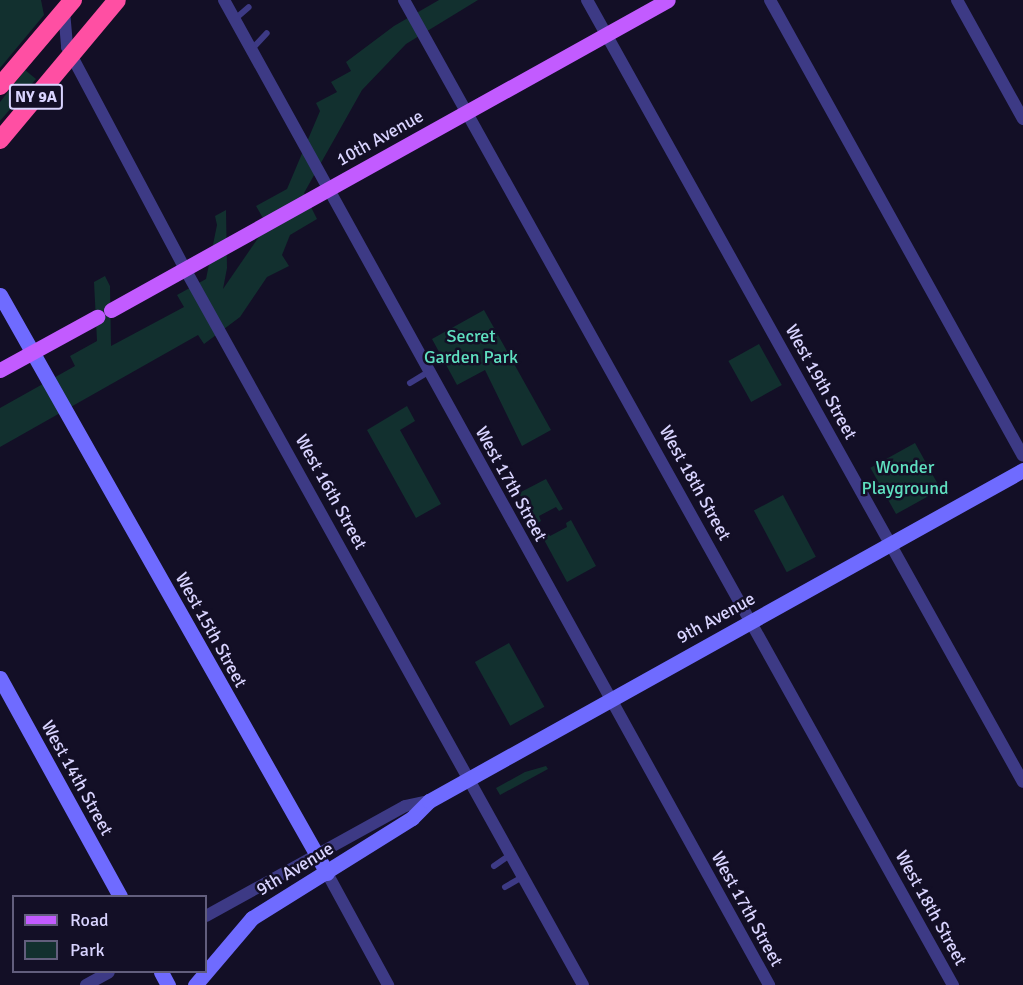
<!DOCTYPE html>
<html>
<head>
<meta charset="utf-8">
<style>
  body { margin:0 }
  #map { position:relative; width:1023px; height:985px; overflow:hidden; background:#130f26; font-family:Signika,sans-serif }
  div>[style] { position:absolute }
  .green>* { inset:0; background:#12302f; transform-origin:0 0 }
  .lane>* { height:6px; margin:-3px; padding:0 3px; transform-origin:3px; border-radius:3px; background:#3d3a85 }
  .street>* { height:12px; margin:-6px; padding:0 6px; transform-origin:6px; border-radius:6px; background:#3d3a85 }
  .secondary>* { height:15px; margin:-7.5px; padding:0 7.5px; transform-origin:7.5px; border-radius:7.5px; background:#6f6bff }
  .primary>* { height:15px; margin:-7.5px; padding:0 7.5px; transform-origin:7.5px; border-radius:7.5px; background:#c25bff }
  .highway>* { height:18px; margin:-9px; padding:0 9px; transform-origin:9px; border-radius:9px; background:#ff4fa3 }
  span { translate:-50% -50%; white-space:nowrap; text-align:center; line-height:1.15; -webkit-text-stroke:5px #130f26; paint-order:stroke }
  .shield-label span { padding:2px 4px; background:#130f26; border:2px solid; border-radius:4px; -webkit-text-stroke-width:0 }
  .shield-label { font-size:16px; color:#d9d4ff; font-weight:700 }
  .street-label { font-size:18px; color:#d9d4ff }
  .park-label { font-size:18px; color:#5fe0c0 }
  .legend { position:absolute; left:12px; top:895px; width:195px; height:78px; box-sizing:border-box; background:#130f26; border:2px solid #625e7d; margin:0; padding:8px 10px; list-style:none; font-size:18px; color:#d9d4ff }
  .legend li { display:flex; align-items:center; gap:12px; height:30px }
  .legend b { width:30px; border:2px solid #625e7d }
</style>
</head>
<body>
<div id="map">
  <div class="green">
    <i style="clip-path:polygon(0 0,41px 0,44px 15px,0 68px)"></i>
    <i style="clip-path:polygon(439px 0,478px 0,406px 44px,362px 90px,304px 193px,317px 219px,290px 235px,282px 255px,289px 266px,267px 277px,240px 317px,204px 344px,198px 335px,0 447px,0 408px,75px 366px,70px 356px,97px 341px,94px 282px,105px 276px,110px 286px,111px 346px,184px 307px,177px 295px,206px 279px,217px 225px,215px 216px,226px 210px,227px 268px,223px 289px,267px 225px,256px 206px,287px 189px,320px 111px,316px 103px,337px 92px,331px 82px,351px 71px,346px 62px,394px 26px)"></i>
    <i style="clip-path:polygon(25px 70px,36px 79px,0 121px,0 102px)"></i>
    <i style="clip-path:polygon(484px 310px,551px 430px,522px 446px,485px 370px,457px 385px,432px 339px)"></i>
    <i style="left:759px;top:344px;width:47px;height:35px;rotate:61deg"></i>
    <i style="clip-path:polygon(407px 406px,415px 421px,400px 430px,441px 504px,416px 518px,367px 430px)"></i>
    <i style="left:915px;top:443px;width:53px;height:51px;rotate:61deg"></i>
    <i style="clip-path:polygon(546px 479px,563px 509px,559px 511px,556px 507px,539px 516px,541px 521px,536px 524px,519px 493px)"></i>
    <i style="left:783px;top:495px;width:70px;height:33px;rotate:62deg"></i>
    <i style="clip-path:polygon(571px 520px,596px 566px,567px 582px,542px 536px,548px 533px,550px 536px,567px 527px,566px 523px)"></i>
    <i style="left:509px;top:643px;width:73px;height:39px;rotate:61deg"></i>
    <i style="clip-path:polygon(546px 766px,548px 769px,500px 795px,496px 788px,525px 772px)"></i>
  </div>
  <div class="lane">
    <i style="left:235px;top:19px;width:18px;rotate:-41deg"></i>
    <i style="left:251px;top:50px;width:23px;rotate:-47deg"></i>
    <i style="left:410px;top:383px;width:21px;rotate:-31deg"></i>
    <i style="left:494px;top:866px;width:19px;rotate:-35deg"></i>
    <i style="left:505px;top:887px;width:20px;rotate:-30deg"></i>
  </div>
  <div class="street">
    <i style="left:224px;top:0;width:1126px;rotate:61.04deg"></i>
    <i style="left:404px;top:0;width:1128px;rotate:60.87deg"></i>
    <i style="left:587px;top:0;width:895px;rotate:60.86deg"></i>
    <i style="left:770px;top:0;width:521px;rotate:60.98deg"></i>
    <i style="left:957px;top:0;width:136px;rotate:61deg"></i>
    <i style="left:64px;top:11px;width:36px;rotate:85deg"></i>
    <i style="left:67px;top:47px;width:251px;rotate:62deg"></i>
    <i style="left:185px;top:269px;width:819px;rotate:60.93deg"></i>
    <i style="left:327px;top:873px;width:128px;rotate:61.4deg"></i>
    <i style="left:206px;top:916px;width:227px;rotate:-28.9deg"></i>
    <i style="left:405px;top:806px;width:25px;rotate:-12deg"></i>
    <i style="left:86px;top:985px;width:26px;rotate:-29deg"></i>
  </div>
  <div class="secondary">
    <i style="left:0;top:295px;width:664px;rotate:60.5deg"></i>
    <i style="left:0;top:678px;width:249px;rotate:61.2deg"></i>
    <i style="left:161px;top:972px;width:15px;rotate:62deg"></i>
    <i style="left:195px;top:985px;width:88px;rotate:-49.6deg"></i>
    <i style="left:252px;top:918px;width:189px;rotate:-32deg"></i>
    <i style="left:412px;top:818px;width:24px;rotate:-45deg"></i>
    <i style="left:429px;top:801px;width:680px;rotate:-29.13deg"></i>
  </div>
  <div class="primary">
    <i style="left:111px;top:310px;width:637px;rotate:-29.1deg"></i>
    <i style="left:0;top:370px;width:111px;rotate:-28.7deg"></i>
  </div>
  <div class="highway">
    <i style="left:0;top:86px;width:113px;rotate:-49.7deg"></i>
    <i style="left:0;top:140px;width:182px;rotate:-50.1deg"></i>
  </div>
  <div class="shield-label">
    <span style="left:36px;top:97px">NY 9A</span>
  </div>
  <div class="street-label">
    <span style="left:380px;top:138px;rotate:-29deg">10th Avenue</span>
    <span style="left:821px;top:382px;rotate:61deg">West 19th Street</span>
    <span style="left:695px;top:483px;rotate:61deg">West 18th Street</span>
    <span style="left:511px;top:484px;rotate:61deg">West 17th Street</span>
    <span style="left:331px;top:492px;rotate:61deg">West 16th Street</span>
    <span style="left:716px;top:618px;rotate:-29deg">9th Avenue</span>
    <span style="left:211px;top:630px;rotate:61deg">West 15th Street</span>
    <span style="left:77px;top:778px;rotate:61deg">West 14th Street</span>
    <span style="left:295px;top:869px;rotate:-31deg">9th Avenue</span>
    <span style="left:931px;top:908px;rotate:61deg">West 18th Street</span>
    <span style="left:747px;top:909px;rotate:61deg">West 17th Street</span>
  </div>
  <div class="park-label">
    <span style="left:471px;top:347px">Secret<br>Garden Park</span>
    <span style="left:905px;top:478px">Wonder<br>Playground</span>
  </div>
  <ul class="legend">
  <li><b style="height:8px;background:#c25bff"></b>Road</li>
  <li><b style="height:16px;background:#12302f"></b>Park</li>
  </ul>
</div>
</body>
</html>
